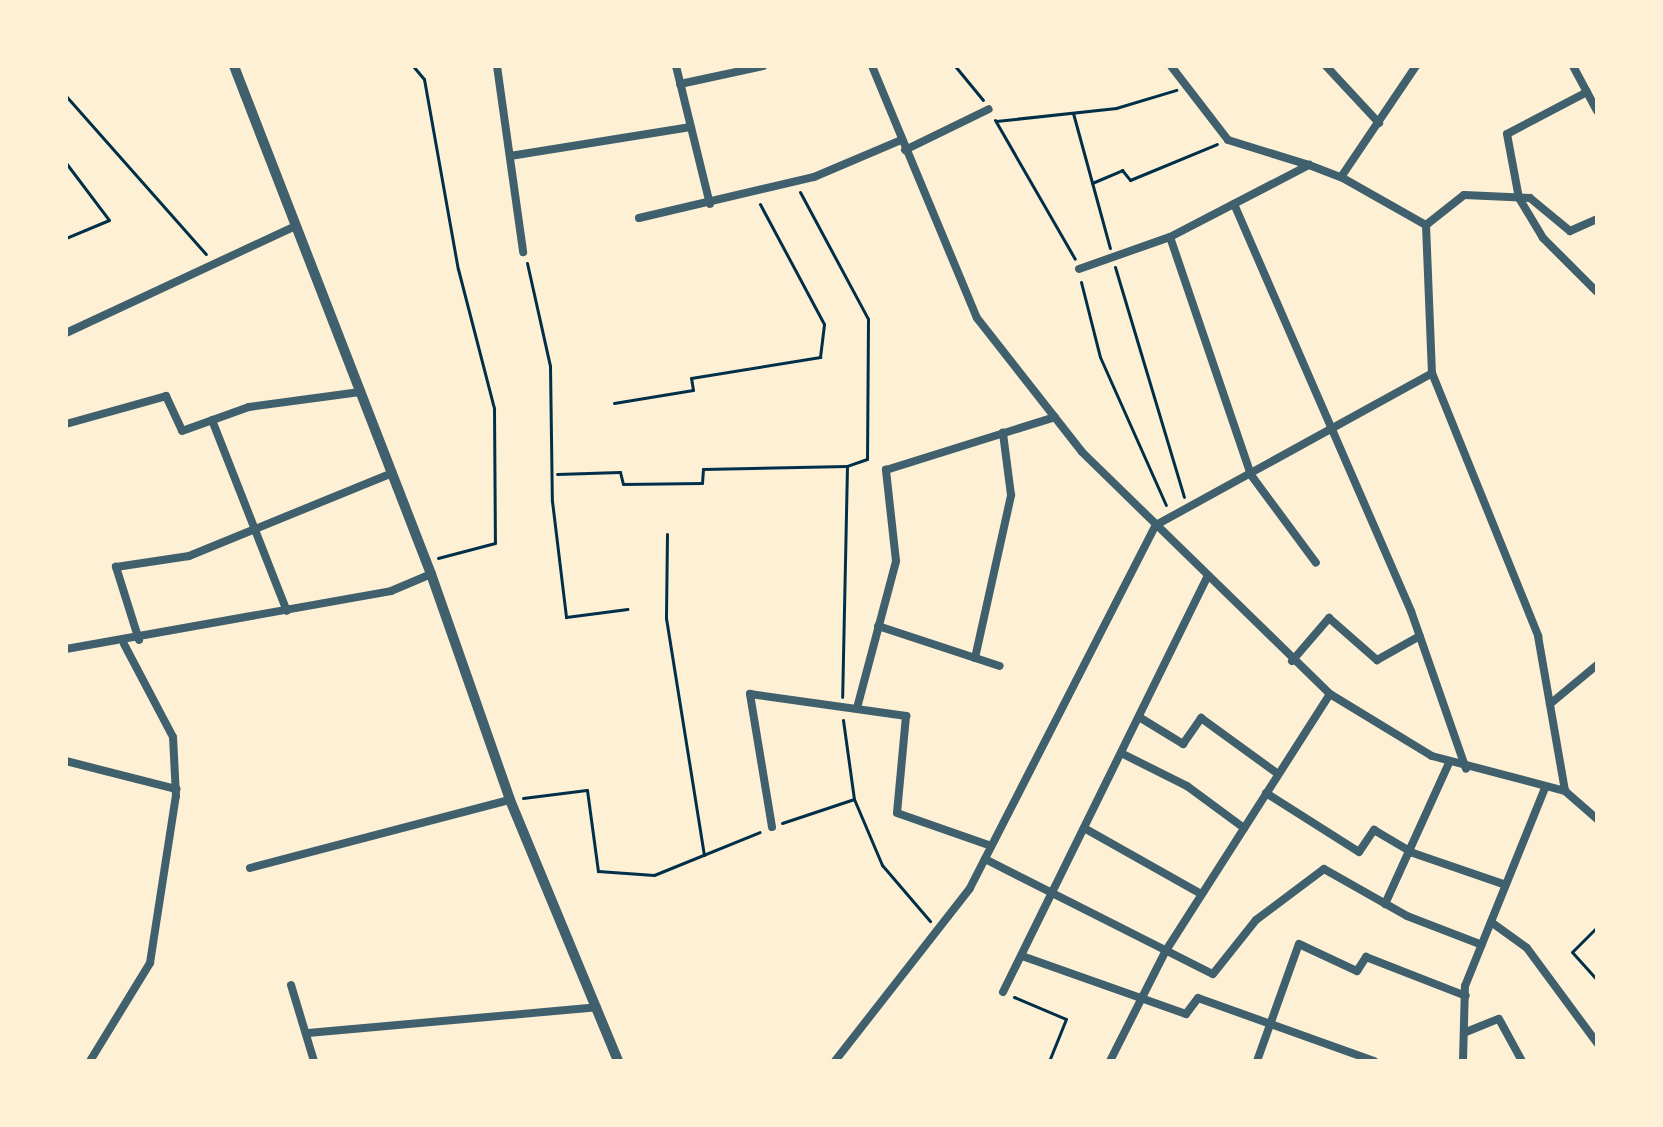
<!DOCTYPE html>
<html>
<head>
<meta charset="utf-8">
<style>
  body { margin:0 }
  #map { position:relative; width:1663px; height:1127px; overflow:hidden; background:#fdf0d5; font-family:Montserrat,sans-serif }
  div>[style] { position:absolute }
  .path>* { height:3px; margin:-1.5px; padding:0 1.5px; transform-origin:1.5px; border-radius:1.5px; background:#003049 }
  .minor>* { height:8px; margin:-4px; padding:0 4px; transform-origin:4px; border-radius:4px; background:#3f606c }
  .tertiary>* { height:10px; margin:-5px; padding:0 5px; transform-origin:5px; border-radius:5px; background:#3f606c }
  span { translate:-50% -50%; white-space:nowrap; text-align:center; line-height:1.15; -webkit-text-stroke:6px #fdf0d5; paint-order:stroke }
  .frame { position:absolute; inset:0; border:68px solid #fdf0d5; pointer-events:none }
</style>
</head>
<body>
<div id="map">
  <div class="path">
    <i style="left:413px;top:66px;width:17px;rotate:50deg"></i>
    <i style="left:424px;top:79px;width:193px;rotate:79.9deg"></i>
    <i style="left:458px;top:269px;width:144px;rotate:75.5deg"></i>
    <i style="left:494px;top:408px;width:135px;rotate:89.6deg"></i>
    <i style="left:495px;top:543px;width:59px;rotate:165.3deg"></i>
    <i style="left:955px;top:66px;width:44px;rotate:50.5deg"></i>
    <i style="left:66px;top:96px;width:211px;rotate:48.5deg"></i>
    <i style="left:1073px;top:113px;width:140px;rotate:74.7deg"></i>
    <i style="left:995px;top:120px;width:160px;rotate:60.1deg"></i>
    <i style="left:996px;top:121px;width:121px;rotate:-6.2deg"></i>
    <i style="left:1116px;top:108px;width:63px;rotate:-16.7deg"></i>
    <i style="left:66px;top:163px;width:71px;rotate:53deg"></i>
    <i style="left:109px;top:220px;width:47px;rotate:157.3deg"></i>
    <i style="left:1092px;top:183px;width:33px;rotate:-23deg"></i>
    <i style="left:1122px;top:170px;width:13px;rotate:51deg"></i>
    <i style="left:1130px;top:180px;width:94px;rotate:-22.5deg"></i>
    <i style="left:800px;top:192px;width:144px;rotate:61.8deg"></i>
    <i style="left:868px;top:319px;width:140px;rotate:90.4deg"></i>
    <i style="left:867px;top:459px;width:21px;rotate:161deg"></i>
    <i style="left:847px;top:466px;width:231px;rotate:91.2deg"></i>
    <i style="left:527px;top:263px;width:106px;rotate:77.4deg"></i>
    <i style="left:550px;top:366px;width:135px;rotate:89.2deg"></i>
    <i style="left:552px;top:501px;width:117px;rotate:83.1deg"></i>
    <i style="left:566px;top:617px;width:62px;rotate:-7.5deg"></i>
    <i style="left:1115px;top:267px;width:240px;rotate:73.3deg"></i>
    <i style="left:1081px;top:282px;width:77px;rotate:75.8deg"></i>
    <i style="left:1100px;top:357px;width:162px;rotate:66deg"></i>
    <i style="left:614px;top:403px;width:80px;rotate:-9.3deg"></i>
    <i style="left:693px;top:390px;width:12px;rotate:-99deg"></i>
    <i style="left:691px;top:378px;width:131px;rotate:-9.2deg"></i>
    <i style="left:820px;top:357px;width:33px;rotate:-83deg"></i>
    <i style="left:824px;top:324px;width:136px;rotate:-118.1deg"></i>
    <i style="left:557px;top:474px;width:63px;rotate:-1.8deg"></i>
    <i style="left:620px;top:472px;width:12px;rotate:76deg"></i>
    <i style="left:623px;top:484px;width:79px;rotate:-0.7deg"></i>
    <i style="left:702px;top:483px;width:14px;rotate:-86deg"></i>
    <i style="left:703px;top:469px;width:144px;rotate:-1.2deg"></i>
    <i style="left:667px;top:534px;width:84px;rotate:90.7deg"></i>
    <i style="left:666px;top:618px;width:240px;rotate:80.9deg"></i>
    <i style="left:843px;top:720px;width:80px;rotate:82.1deg"></i>
    <i style="left:854px;top:799px;width:72px;rotate:67deg"></i>
    <i style="left:882px;top:865px;width:74px;rotate:49.4deg"></i>
    <i style="left:523px;top:798px;width:64px;rotate:-7.1deg"></i>
    <i style="left:587px;top:790px;width:82px;rotate:82.3deg"></i>
    <i style="left:598px;top:871px;width:56px;rotate:4.1deg"></i>
    <i style="left:654px;top:875px;width:114px;rotate:-22.1deg"></i>
    <i style="left:782px;top:823px;width:76px;rotate:-18.4deg"></i>
    <i style="left:1597px;top:927px;width:35px;rotate:135deg"></i>
    <i style="left:1572px;top:952px;width:38px;rotate:48deg"></i>
    <i style="left:1014px;top:997px;width:56px;rotate:22.9deg"></i>
    <i style="left:1066px;top:1019px;width:45px;rotate:112deg"></i>
  </div>
  <div class="minor">
    <i style="left:497px;top:66px;width:188px;rotate:82deg"></i>
    <i style="left:676px;top:66px;width:142px;rotate:76.2deg"></i>
    <i style="left:872px;top:66px;width:273px;rotate:67.4deg"></i>
    <i style="left:977px;top:318px;width:170px;rotate:51.9deg"></i>
    <i style="left:1082px;top:452px;width:347px;rotate:44.3deg"></i>
    <i style="left:1330px;top:694px;width:119px;rotate:31.3deg"></i>
    <i style="left:1432px;top:756px;width:138px;rotate:14.7deg"></i>
    <i style="left:1565px;top:791px;width:43px;rotate:41.2deg"></i>
    <i style="left:1171px;top:66px;width:93px;rotate:52.4deg"></i>
    <i style="left:1228px;top:140px;width:85px;rotate:17.2deg"></i>
    <i style="left:1326px;top:66px;width:78px;rotate:47.1deg"></i>
    <i style="left:1416px;top:66px;width:134px;rotate:124deg"></i>
    <i style="left:1341px;top:177px;width:98px;rotate:29.5deg"></i>
    <i style="left:1426px;top:225px;width:148px;rotate:87.7deg"></i>
    <i style="left:1432px;top:373px;width:284px;rotate:68deg"></i>
    <i style="left:1538px;top:636px;width:157px;rotate:80.1deg"></i>
    <i style="left:1573px;top:66px;width:51px;rotate:61.9deg"></i>
    <i style="left:680px;top:84px;width:85px;rotate:-12.2deg"></i>
    <i style="left:1587px;top:92px;width:90px;rotate:152.3deg"></i>
    <i style="left:1507px;top:134px;width:65px;rotate:79.4deg"></i>
    <i style="left:1519px;top:198px;width:47px;rotate:59deg"></i>
    <i style="left:1543px;top:238px;width:76px;rotate:45deg"></i>
    <i style="left:905px;top:150px;width:93px;rotate:-26deg"></i>
    <i style="left:510px;top:156px;width:183px;rotate:-9.1deg"></i>
    <i style="left:1234px;top:204px;width:444px;rotate:66.5deg"></i>
    <i style="left:1411px;top:611px;width:167px;rotate:70.8deg"></i>
    <i style="left:639px;top:218px;width:180px;rotate:-13.2deg"></i>
    <i style="left:814px;top:177px;width:95px;rotate:-23deg"></i>
    <i style="left:1426px;top:225px;width:48px;rotate:-38.3deg"></i>
    <i style="left:1464px;top:195px;width:66px;rotate:2.6deg"></i>
    <i style="left:1530px;top:198px;width:52px;rotate:39.5deg"></i>
    <i style="left:1570px;top:231px;width:30px;rotate:-24deg"></i>
    <i style="left:1170px;top:237px;width:251px;rotate:71.2deg"></i>
    <i style="left:1251px;top:475px;width:109px;rotate:53.5deg"></i>
    <i style="left:1079px;top:269px;width:96px;rotate:-19.4deg"></i>
    <i style="left:1170px;top:237px;width:157px;rotate:-27.4deg"></i>
    <i style="left:1309px;top:165px;width:34px;rotate:21deg"></i>
    <i style="left:66px;top:333px;width:253px;rotate:-25deg"></i>
    <i style="left:212px;top:420px;width:205px;rotate:68.6deg"></i>
    <i style="left:66px;top:424px;width:104px;rotate:-15.6deg"></i>
    <i style="left:166px;top:396px;width:38px;rotate:65deg"></i>
    <i style="left:182px;top:431px;width:71px;rotate:-19.7deg"></i>
    <i style="left:249px;top:407px;width:112px;rotate:-7.7deg"></i>
    <i style="left:878px;top:626px;width:128px;rotate:18.2deg"></i>
    <i style="left:139px;top:640px;width:77px;rotate:-107.5deg"></i>
    <i style="left:116px;top:567px;width:74px;rotate:-8.6deg"></i>
    <i style="left:189px;top:556px;width:219px;rotate:-22.2deg"></i>
    <i style="left:66px;top:649px;width:330px;rotate:-10.1deg"></i>
    <i style="left:391px;top:591px;width:43px;rotate:-23deg"></i>
    <i style="left:975px;top:658px;width:167px;rotate:-77.5deg"></i>
    <i style="left:1011px;top:495px;width:63px;rotate:-97.4deg"></i>
    <i style="left:1292px;top:661px;width:57px;rotate:-49.3deg"></i>
    <i style="left:1329px;top:618px;width:64px;rotate:41.2deg"></i>
    <i style="left:1377px;top:660px;width:49px;rotate:-29.2deg"></i>
    <i style="left:1550px;top:704px;width:61px;rotate:-39.7deg"></i>
    <i style="left:857px;top:708px;width:152px;rotate:-75.1deg"></i>
    <i style="left:896px;top:561px;width:92px;rotate:-96.3deg"></i>
    <i style="left:886px;top:470px;width:177px;rotate:-17.4deg"></i>
    <i style="left:1139px;top:717px;width:52px;rotate:31.5deg"></i>
    <i style="left:1183px;top:744px;width:32px;rotate:-55deg"></i>
    <i style="left:1201px;top:718px;width:95px;rotate:36deg"></i>
    <i style="left:1121px;top:753px;width:74px;rotate:26.6deg"></i>
    <i style="left:1187px;top:786px;width:71px;rotate:36.4deg"></i>
    <i style="left:66px;top:761px;width:114px;rotate:14.3deg"></i>
    <i style="left:1266px;top:793px;width:110px;rotate:32.4deg"></i>
    <i style="left:1359px;top:852px;width:27px;rotate:-56deg"></i>
    <i style="left:1374px;top:830px;width:45px;rotate:30.5deg"></i>
    <i style="left:1413px;top:853px;width:98px;rotate:19deg"></i>
    <i style="left:772px;top:827px;width:135px;rotate:-99.4deg"></i>
    <i style="left:750px;top:694px;width:158px;rotate:8deg"></i>
    <i style="left:906px;top:716px;width:97px;rotate:95.3deg"></i>
    <i style="left:897px;top:813px;width:100px;rotate:19.3deg"></i>
    <i style="left:1084px;top:828px;width:134px;rotate:29.4deg"></i>
    <i style="left:985px;top:859px;width:255px;rotate:26.8deg"></i>
    <i style="left:1213px;top:974px;width:69px;rotate:-51.5deg"></i>
    <i style="left:1256px;top:920px;width:85px;rotate:-36.9deg"></i>
    <i style="left:1324px;top:869px;width:95px;rotate:29.5deg"></i>
    <i style="left:1407px;top:916px;width:80px;rotate:21.1deg"></i>
    <i style="left:250px;top:868px;width:269px;rotate:-14.7deg"></i>
    <i style="left:1385px;top:904px;width:155px;rotate:-65.6deg"></i>
    <i style="left:1491px;top:922px;width:44px;rotate:35.8deg"></i>
    <i style="left:1527px;top:948px;width:118px;rotate:53.6deg"></i>
    <i style="left:1022px;top:956px;width:174px;rotate:19.5deg"></i>
    <i style="left:1186px;top:1014px;width:20px;rotate:-53deg"></i>
    <i style="left:1198px;top:998px;width:187px;rotate:19.7deg"></i>
    <i style="left:291px;top:985px;width:79px;rotate:73.2deg"></i>
    <i style="left:1003px;top:992px;width:462px;rotate:-63.8deg"></i>
    <i style="left:1466px;top:1032px;width:35px;rotate:-22deg"></i>
    <i style="left:1499px;top:1019px;width:48px;rotate:61.3deg"></i>
    <i style="left:308px;top:1033px;width:290px;rotate:-5.1deg"></i>
    <i style="left:90px;top:1061px;width:115px;rotate:-58.5deg"></i>
    <i style="left:150px;top:963px;width:169px;rotate:-81.2deg"></i>
    <i style="left:176px;top:796px;width:59px;rotate:-92.9deg"></i>
    <i style="left:173px;top:737px;width:105px;rotate:-117.8deg"></i>
    <i style="left:835px;top:1061px;width:219px;rotate:-52deg"></i>
    <i style="left:970px;top:888px;width:408px;rotate:-62.9deg"></i>
    <i style="left:1156px;top:525px;width:315px;rotate:-28.8deg"></i>
    <i style="left:1110px;top:1061px;width:122px;rotate:-63.2deg"></i>
    <i style="left:1165px;top:952px;width:306px;rotate:-57.4deg"></i>
    <i style="left:1257px;top:1061px;width:124px;rotate:-70.3deg"></i>
    <i style="left:1299px;top:944px;width:64px;rotate:25deg"></i>
    <i style="left:1357px;top:971px;width:17px;rotate:-57deg"></i>
    <i style="left:1366px;top:957px;width:107px;rotate:21.3deg"></i>
    <i style="left:1463px;top:1061px;width:75px;rotate:-88.5deg"></i>
    <i style="left:1465px;top:986px;width:214px;rotate:-68deg"></i>
  </div>
  <div class="tertiary">
    <i style="left:234px;top:66px;width:545px;rotate:68.8deg"></i>
    <i style="left:431px;top:574px;width:239px;rotate:70.7deg"></i>
    <i style="left:510px;top:800px;width:282px;rotate:67.5deg"></i>
  </div>
  <div class="frame"></div>
</div>
</body>
</html>
